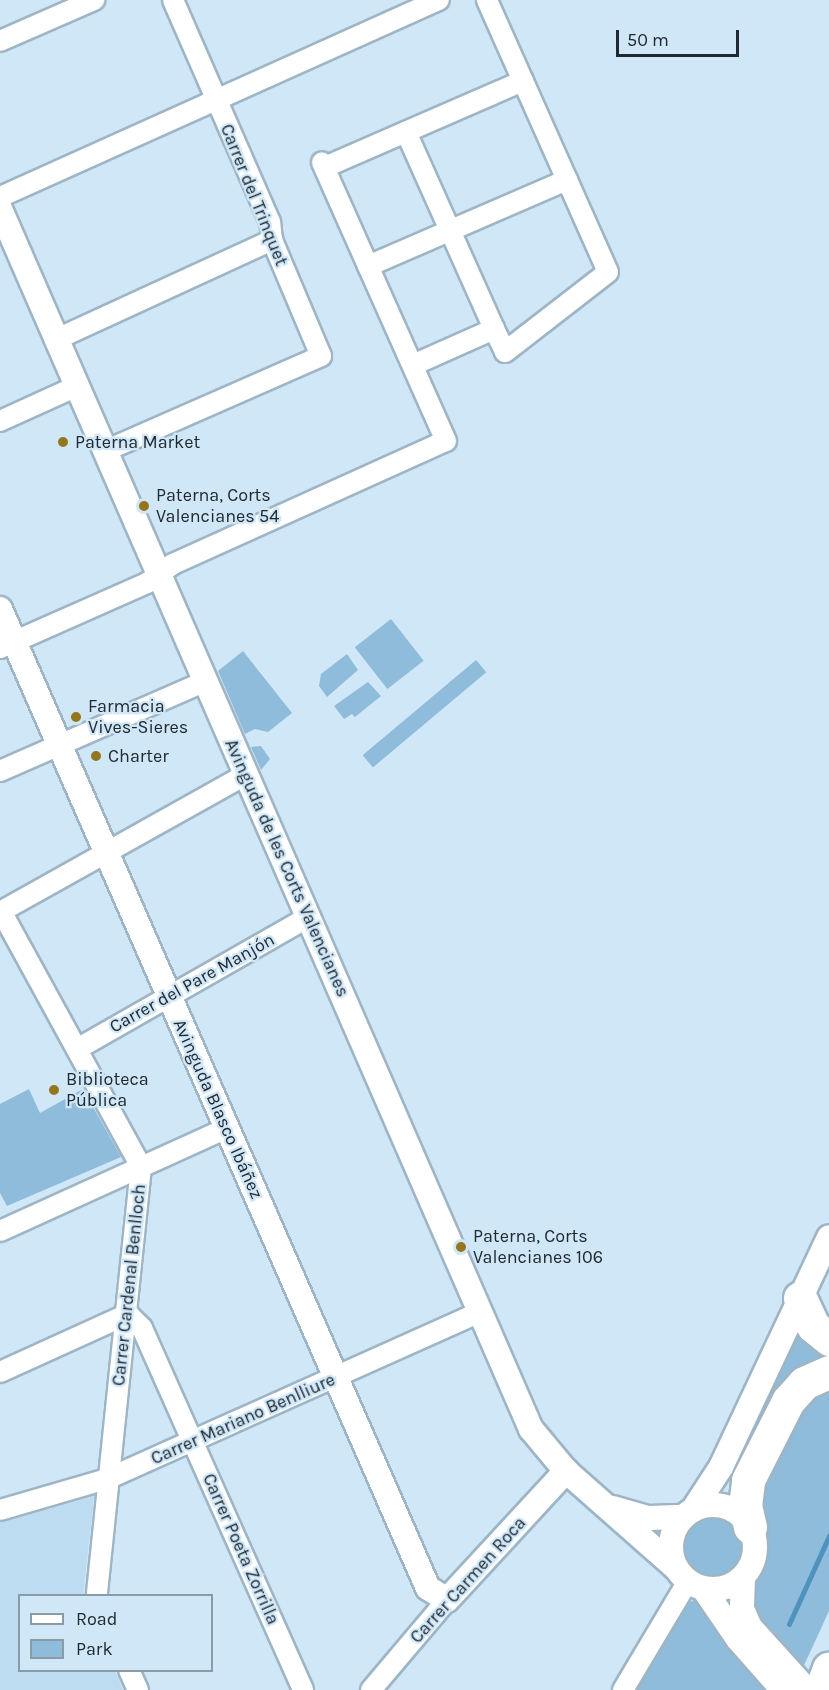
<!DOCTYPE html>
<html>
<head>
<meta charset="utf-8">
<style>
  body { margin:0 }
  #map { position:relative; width:829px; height:1690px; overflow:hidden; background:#d0e7f8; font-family:Karla,sans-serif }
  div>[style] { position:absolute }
  .built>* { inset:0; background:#bedcf1 }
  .green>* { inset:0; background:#8fbcdb; transform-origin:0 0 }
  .round { border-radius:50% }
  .stream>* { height:5px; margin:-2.5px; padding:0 2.5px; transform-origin:2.5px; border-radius:2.5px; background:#4f92bf }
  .roads { filter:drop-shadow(2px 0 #9eb5c5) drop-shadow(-2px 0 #9eb5c5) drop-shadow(0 2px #9eb5c5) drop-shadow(0 -2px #9eb5c5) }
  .minor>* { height:20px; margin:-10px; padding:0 10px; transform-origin:10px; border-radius:10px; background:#fff }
  .tertiary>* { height:24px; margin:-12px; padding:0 12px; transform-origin:12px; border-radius:12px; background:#fff }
  .tertiary>.ring { margin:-12px; padding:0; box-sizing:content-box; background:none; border:24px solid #fff; border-radius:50% }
  .trunk>* { height:33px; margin:-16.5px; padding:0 16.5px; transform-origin:16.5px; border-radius:16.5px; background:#fff }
  .dots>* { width:16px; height:16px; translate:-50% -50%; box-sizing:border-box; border:3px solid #d0e7f8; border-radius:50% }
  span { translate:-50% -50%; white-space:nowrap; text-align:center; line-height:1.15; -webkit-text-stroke:4.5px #d0e7f8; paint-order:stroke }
  .street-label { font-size:18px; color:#20292f }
  .poi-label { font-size:18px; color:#20292f }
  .left { translate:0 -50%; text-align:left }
  .legend { position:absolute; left:18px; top:1594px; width:195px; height:78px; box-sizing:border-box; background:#d0e7f8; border:2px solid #8a9ba8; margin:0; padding:8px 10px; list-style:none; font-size:18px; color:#20292f }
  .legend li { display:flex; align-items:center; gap:12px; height:30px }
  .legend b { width:30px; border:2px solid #8a9ba8 }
  .scale { position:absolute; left:616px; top:30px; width:123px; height:27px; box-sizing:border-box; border:3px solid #20292f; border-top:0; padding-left:8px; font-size:18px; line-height:21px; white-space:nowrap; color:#20292f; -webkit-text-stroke:4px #d0e7f8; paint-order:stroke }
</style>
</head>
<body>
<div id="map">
  <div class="built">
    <i style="clip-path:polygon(94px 1496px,83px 1595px,20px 1596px,20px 1670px,115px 1671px,123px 1690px,0 1690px,0 1523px)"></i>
  </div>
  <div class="green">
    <i style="left:391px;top:619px;width:53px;height:46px;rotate:52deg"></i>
    <i style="clip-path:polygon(243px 651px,292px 713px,268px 732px,255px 729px,245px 734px,218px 671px)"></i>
    <i style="clip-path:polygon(347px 654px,358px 670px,327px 697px,319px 686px,321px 674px)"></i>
    <i style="left:476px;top:660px;width:16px;height:148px;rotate:50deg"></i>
    <i style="clip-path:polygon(368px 682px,381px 696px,355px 717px,352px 714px,344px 719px,334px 706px)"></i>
    <i style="clip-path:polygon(261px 746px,270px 759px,261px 770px,251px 747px)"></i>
    <i style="clip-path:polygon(29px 1089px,40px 1113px,83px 1089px,121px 1157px,7px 1206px,0 1193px,0 1104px)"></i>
    <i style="clip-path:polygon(798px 1326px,829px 1348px,829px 1362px,733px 1491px,728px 1470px)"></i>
    <i style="clip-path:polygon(829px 1383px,829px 1611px,800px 1674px,755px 1620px,752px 1590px,764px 1569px,768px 1539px,753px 1504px,795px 1406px)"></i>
    <i class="round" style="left:681px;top:1515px;width:64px;height:64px"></i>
    <i style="clip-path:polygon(697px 1598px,726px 1643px,765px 1690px,636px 1690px,687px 1604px)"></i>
  </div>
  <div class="stream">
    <i style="left:789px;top:1624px;width:97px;rotate:-65.6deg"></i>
  </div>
  <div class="roads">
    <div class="minor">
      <i style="left:0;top:41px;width:103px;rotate:-23.6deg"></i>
      <i style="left:406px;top:132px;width:216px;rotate:65.9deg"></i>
      <i style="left:325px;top:167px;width:216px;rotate:-23.5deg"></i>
      <i style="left:0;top:197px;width:481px;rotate:-24.2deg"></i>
      <i style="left:368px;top:266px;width:217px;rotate:-23.4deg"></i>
      <i style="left:57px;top:339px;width:237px;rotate:-24.7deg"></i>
      <i style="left:413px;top:365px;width:89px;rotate:-24deg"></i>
      <i style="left:494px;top:329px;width:25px;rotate:64deg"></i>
      <i style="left:505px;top:352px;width:130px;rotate:-37.8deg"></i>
      <i style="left:608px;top:272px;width:298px;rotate:-114deg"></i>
      <i style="left:0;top:421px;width:85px;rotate:-24.4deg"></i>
      <i style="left:105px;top:451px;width:236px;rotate:-23.7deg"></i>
      <i style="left:321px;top:356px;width:126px;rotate:-112.9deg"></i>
      <i style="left:272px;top:240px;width:18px;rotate:-96deg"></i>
      <i style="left:270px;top:222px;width:242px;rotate:-113.6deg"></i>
      <i style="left:0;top:648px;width:161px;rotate:-23.9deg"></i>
      <i style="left:147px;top:583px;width:32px;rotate:-36deg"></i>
      <i style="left:173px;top:564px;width:299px;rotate:-24.3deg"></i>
      <i style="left:446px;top:441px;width:305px;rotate:-114deg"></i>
      <i style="left:0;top:771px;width:225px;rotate:-23.6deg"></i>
      <i style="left:1px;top:911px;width:292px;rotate:61.3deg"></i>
      <i style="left:141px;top:1167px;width:431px;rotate:95.9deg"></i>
      <i style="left:0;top:912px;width:281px;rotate:-29.2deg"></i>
      <i style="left:77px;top:1049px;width:266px;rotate:-29.7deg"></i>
      <i style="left:0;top:1231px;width:249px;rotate:-24.4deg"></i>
      <i style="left:128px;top:1314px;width:20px;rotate:45deg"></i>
      <i style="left:142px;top:1328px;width:396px;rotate:66deg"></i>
      <i style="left:0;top:1372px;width:141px;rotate:-24.4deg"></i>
      <i style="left:0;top:1510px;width:111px;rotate:-16.2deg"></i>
      <i style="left:107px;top:1479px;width:409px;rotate:-24.1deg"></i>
      <i style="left:129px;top:1670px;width:22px;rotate:66deg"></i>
      <i style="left:371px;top:1690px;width:118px;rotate:-49.8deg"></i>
      <i style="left:623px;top:1690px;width:127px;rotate:-59.2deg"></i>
    </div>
    <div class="tertiary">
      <i style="left:0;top:209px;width:1331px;rotate:66.48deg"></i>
      <i style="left:531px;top:1429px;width:55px;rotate:50.2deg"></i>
      <i style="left:566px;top:1471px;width:147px;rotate:41.4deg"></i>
      <i style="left:0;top:609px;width:1068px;rotate:66.39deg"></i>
      <i style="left:428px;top:1588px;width:22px;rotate:32deg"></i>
      <i style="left:447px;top:1600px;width:176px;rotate:-47.3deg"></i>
      <i class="ring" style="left:671px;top:1505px;width:60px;height:60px"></i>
      <i style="left:613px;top:1508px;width:37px;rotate:16deg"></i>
      <i style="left:649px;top:1518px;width:35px;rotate:-2deg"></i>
      <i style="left:693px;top:1510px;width:51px;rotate:-56.9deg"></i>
      <i style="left:721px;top:1467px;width:254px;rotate:-64.8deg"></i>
      <i style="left:743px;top:1577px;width:32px;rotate:92deg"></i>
      <i style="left:742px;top:1609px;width:20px;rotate:66deg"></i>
      <i style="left:750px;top:1627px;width:85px;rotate:47.9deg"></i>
      <i style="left:703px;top:1588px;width:62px;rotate:55.5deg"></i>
      <i style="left:738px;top:1639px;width:68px;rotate:48.6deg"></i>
    </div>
    <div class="trunk">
      <i style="left:800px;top:1298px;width:31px;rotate:65deg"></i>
      <i style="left:813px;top:1326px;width:21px;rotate:39deg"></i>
      <i style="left:750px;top:1527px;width:22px;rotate:-103deg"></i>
      <i style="left:745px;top:1506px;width:26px;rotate:-83deg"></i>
      <i style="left:748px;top:1480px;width:89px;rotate:-63.1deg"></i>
      <i style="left:788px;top:1401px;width:24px;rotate:-48deg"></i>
      <i style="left:804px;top:1383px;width:27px;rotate:-24deg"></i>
      <i style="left:821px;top:1690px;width:23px;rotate:-70deg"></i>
    </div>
  </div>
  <div class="dots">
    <i style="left:63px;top:442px;background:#93761d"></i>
    <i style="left:144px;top:506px;background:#93761d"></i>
    <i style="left:76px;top:717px;background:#93761d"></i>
    <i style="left:96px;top:756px;background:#93761d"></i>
    <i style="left:54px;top:1090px;background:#93761d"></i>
    <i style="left:461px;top:1247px;background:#93761d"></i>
  </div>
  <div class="street-label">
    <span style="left:254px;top:195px;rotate:68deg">Carrer del Trinquet</span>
    <span style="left:287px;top:868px;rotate:66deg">Avinguda de les Corts Valencianes</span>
    <span style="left:192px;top:983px;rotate:-29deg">Carrer del Pare Manjón</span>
    <span style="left:218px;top:1109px;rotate:66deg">Avinguda Blasco Ibáñez</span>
    <span style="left:129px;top:1285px;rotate:-84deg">Carrer Cardenal Benlloch</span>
    <span style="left:243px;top:1419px;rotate:-24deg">Carrer Mariano Benlliure</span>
    <span style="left:241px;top:1549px;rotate:66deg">Carrer Poeta Zorrilla</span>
    <span style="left:468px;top:1580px;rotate:-48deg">Carrer Carmen Roca</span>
  </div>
  <div class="poi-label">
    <span class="left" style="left:75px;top:442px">Paterna Market</span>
    <span class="left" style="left:156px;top:506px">Paterna, Corts<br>Valencianes 54</span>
    <span class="left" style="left:88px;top:717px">Farmacia<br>Vives-Sieres</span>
    <span class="left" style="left:108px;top:756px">Charter</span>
    <span class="left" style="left:66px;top:1090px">Biblioteca<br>Pública</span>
    <span class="left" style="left:473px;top:1247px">Paterna, Corts<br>Valencianes 106</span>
  </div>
  <ul class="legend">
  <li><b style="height:8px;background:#fff"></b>Road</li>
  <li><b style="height:16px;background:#8fbcdb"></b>Park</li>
  </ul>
  <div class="scale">50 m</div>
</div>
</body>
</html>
